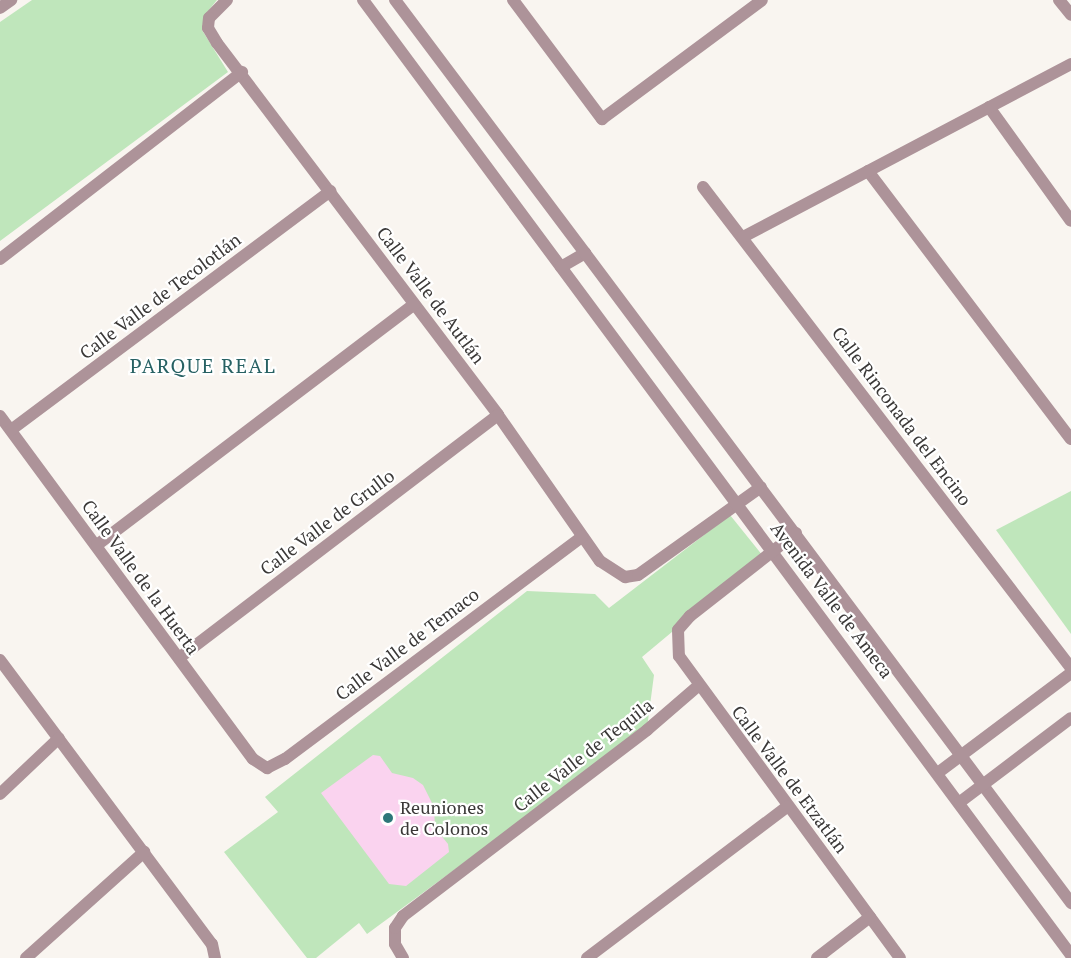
<!DOCTYPE html>
<html>
<head>
<meta charset="utf-8">
<style>
  body { margin:0 }
  #map { position:relative; width:1071px; height:958px; overflow:hidden; background:#f9f5f0; font-family:"PT Serif",serif }
  div>[style] { position:absolute }
  .green>* { inset:0; background:#bfe6bb }
  .building>* { inset:0; background:#fad3ef }
  .street>* { height:12px; margin:-6px; padding:0 6px; transform-origin:6px; border-radius:6px; background:#ad9399 }
  .dots>* { width:16px; height:16px; translate:-50% -50%; box-sizing:border-box; border:3px solid #fff; border-radius:50% }
  span { translate:-50% -50%; white-space:nowrap; text-align:center; line-height:1.15; -webkit-text-stroke:4.5px #fff; paint-order:stroke }
  .street-label { font-size:18px; color:#3a3837 }
  .poi-label { font-size:18px; color:#3a3837 }
  .left { translate:0 -50%; text-align:left }
  .neighbourhood-label { font-size:20px; color:#276163; letter-spacing:1.5px }
</style>
</head>
<body>
<div id="map">
  <div class="green">
    <i style="clip-path:polygon(32px 0,217px 0,204px 16px,202px 30px,228px 72px,0 241px,0 22px)"></i>
    <i style="clip-path:polygon(1071px 491px,1071px 634px,996px 530px)"></i>
    <i style="clip-path:polygon(730px 515px,763px 556px,642px 657px,654px 675px,647px 728px,367px 934px,359px 923px,316px 958px,307px 958px,224px 852px,278px 812px,265px 797px,527px 591px,595px 594px,609px 608px)"></i>
  </div>
  <div class="building">
    <i style="clip-path:polygon(373px 755px,380px 756px,392px 773px,413px 778px,423px 785px,434px 807px,435px 828px,448px 844px,449px 852px,406px 886px,389px 884px,321px 793px)"></i>
  </div>
  <div class="street">
    <i style="left:227px;top:0;width:25px;rotate:135deg"></i>
    <i style="left:209px;top:18px;width:10px;rotate:96deg"></i>
    <i style="left:208px;top:28px;width:17px;rotate:59deg"></i>
    <i style="left:217px;top:43px;width:466px;rotate:52.9deg"></i>
    <i style="left:498px;top:415px;width:178px;rotate:55.1deg"></i>
    <i style="left:600px;top:561px;width:30px;rotate:33deg"></i>
    <i style="left:625px;top:577px;width:13px;rotate:-9deg"></i>
    <i style="left:638px;top:575px;width:151px;rotate:-35.6deg"></i>
    <i style="left:363px;top:0;width:1189px;rotate:53.45deg"></i>
    <i style="left:395px;top:0;width:316px;rotate:53.1deg"></i>
    <i style="left:513px;top:0;width:149px;rotate:53.2deg"></i>
    <i style="left:602px;top:119px;width:199px;rotate:-36.6deg"></i>
    <i style="left:1059px;top:0;width:19px;rotate:51deg"></i>
    <i style="left:0;top:8px;width:14px;rotate:-36deg"></i>
    <i style="left:989px;top:107px;width:140px;rotate:54.3deg"></i>
    <i style="left:868px;top:171px;width:336px;rotate:52.9deg"></i>
    <i style="left:703px;top:187px;width:606px;rotate:52.58deg"></i>
    <i style="left:743px;top:237px;width:371px;rotate:-27.8deg"></i>
    <i style="left:0;top:259px;width:306px;rotate:-37.7deg"></i>
    <i style="left:561px;top:267px;width:28px;rotate:-30deg"></i>
    <i style="left:585px;top:253px;width:812px;rotate:53.21deg"></i>
    <i style="left:0;top:416px;width:426px;rotate:53.6deg"></i>
    <i style="left:253px;top:759px;width:17px;rotate:33deg"></i>
    <i style="left:267px;top:768px;width:20px;rotate:-27deg"></i>
    <i style="left:285px;top:759px;width:371px;rotate:-36.8deg"></i>
    <i style="left:11px;top:430px;width:399px;rotate:-36.8deg"></i>
    <i style="left:796px;top:533px;width:135px;rotate:141.9deg"></i>
    <i style="left:690px;top:616px;width:18px;rotate:131deg"></i>
    <i style="left:678px;top:630px;width:26px;rotate:88deg"></i>
    <i style="left:679px;top:656px;width:374px;rotate:53.8deg"></i>
    <i style="left:97px;top:545px;width:398px;rotate:-37.2deg"></i>
    <i style="left:179px;top:658px;width:401px;rotate:-37.3deg"></i>
    <i style="left:0;top:660px;width:354px;rotate:53.3deg"></i>
    <i style="left:212px;top:944px;width:14px;rotate:78deg"></i>
    <i style="left:939px;top:772px;width:165px;rotate:-36.9deg"></i>
    <i style="left:0;top:794px;width:81px;rotate:-43.5deg"></i>
    <i style="left:960px;top:802px;width:139px;rotate:-37.1deg"></i>
    <i style="left:26px;top:958px;width:159px;rotate:-41.9deg"></i>
    <i style="left:403px;top:958px;width:16px;rotate:-120deg"></i>
    <i style="left:395px;top:944px;width:16px;rotate:-90deg"></i>
    <i style="left:395px;top:928px;width:14px;rotate:-56deg"></i>
    <i style="left:403px;top:916px;width:307px;rotate:-37.3deg"></i>
    <i style="left:647px;top:730px;width:67px;rotate:-40.8deg"></i>
    <i style="left:587px;top:958px;width:251px;rotate:-37.1deg"></i>
    <i style="left:817px;top:958px;width:67px;rotate:-37.7deg"></i>
  </div>
  <div class="dots">
    <i style="left:388px;top:818px;background:#2d7779"></i>
  </div>
  <div class="street-label">
    <span style="left:431px;top:295px;rotate:53deg">Calle Valle de Autlán</span>
    <span style="left:160px;top:296px;rotate:-37deg">Calle Valle de Tecolotlán</span>
    <span style="left:902px;top:416px;rotate:53deg">Calle Rinconada del Encino</span>
    <span style="left:327px;top:522px;rotate:-37deg">Calle Valle de Grullo</span>
    <span style="left:141px;top:577px;rotate:54deg">Calle Valle de la Huerta</span>
    <span style="left:832px;top:600px;rotate:53deg">Avenida Valle de Ameca</span>
    <span style="left:407px;top:644px;rotate:-37deg">Calle Valle de Temaco</span>
    <span style="left:583px;top:755px;rotate:-38deg">Calle Valle de Tequila</span>
    <span style="left:790px;top:779px;rotate:53deg">Calle Valle de Etzatlán</span>
  </div>
  <div class="poi-label">
    <span class="left" style="left:400px;top:818px">Reuniones<br>de Colonos</span>
  </div>
  <div class="neighbourhood-label">
    <span style="left:203px;top:365px">PARQUE REAL</span>
  </div>
</div>
</body>
</html>
